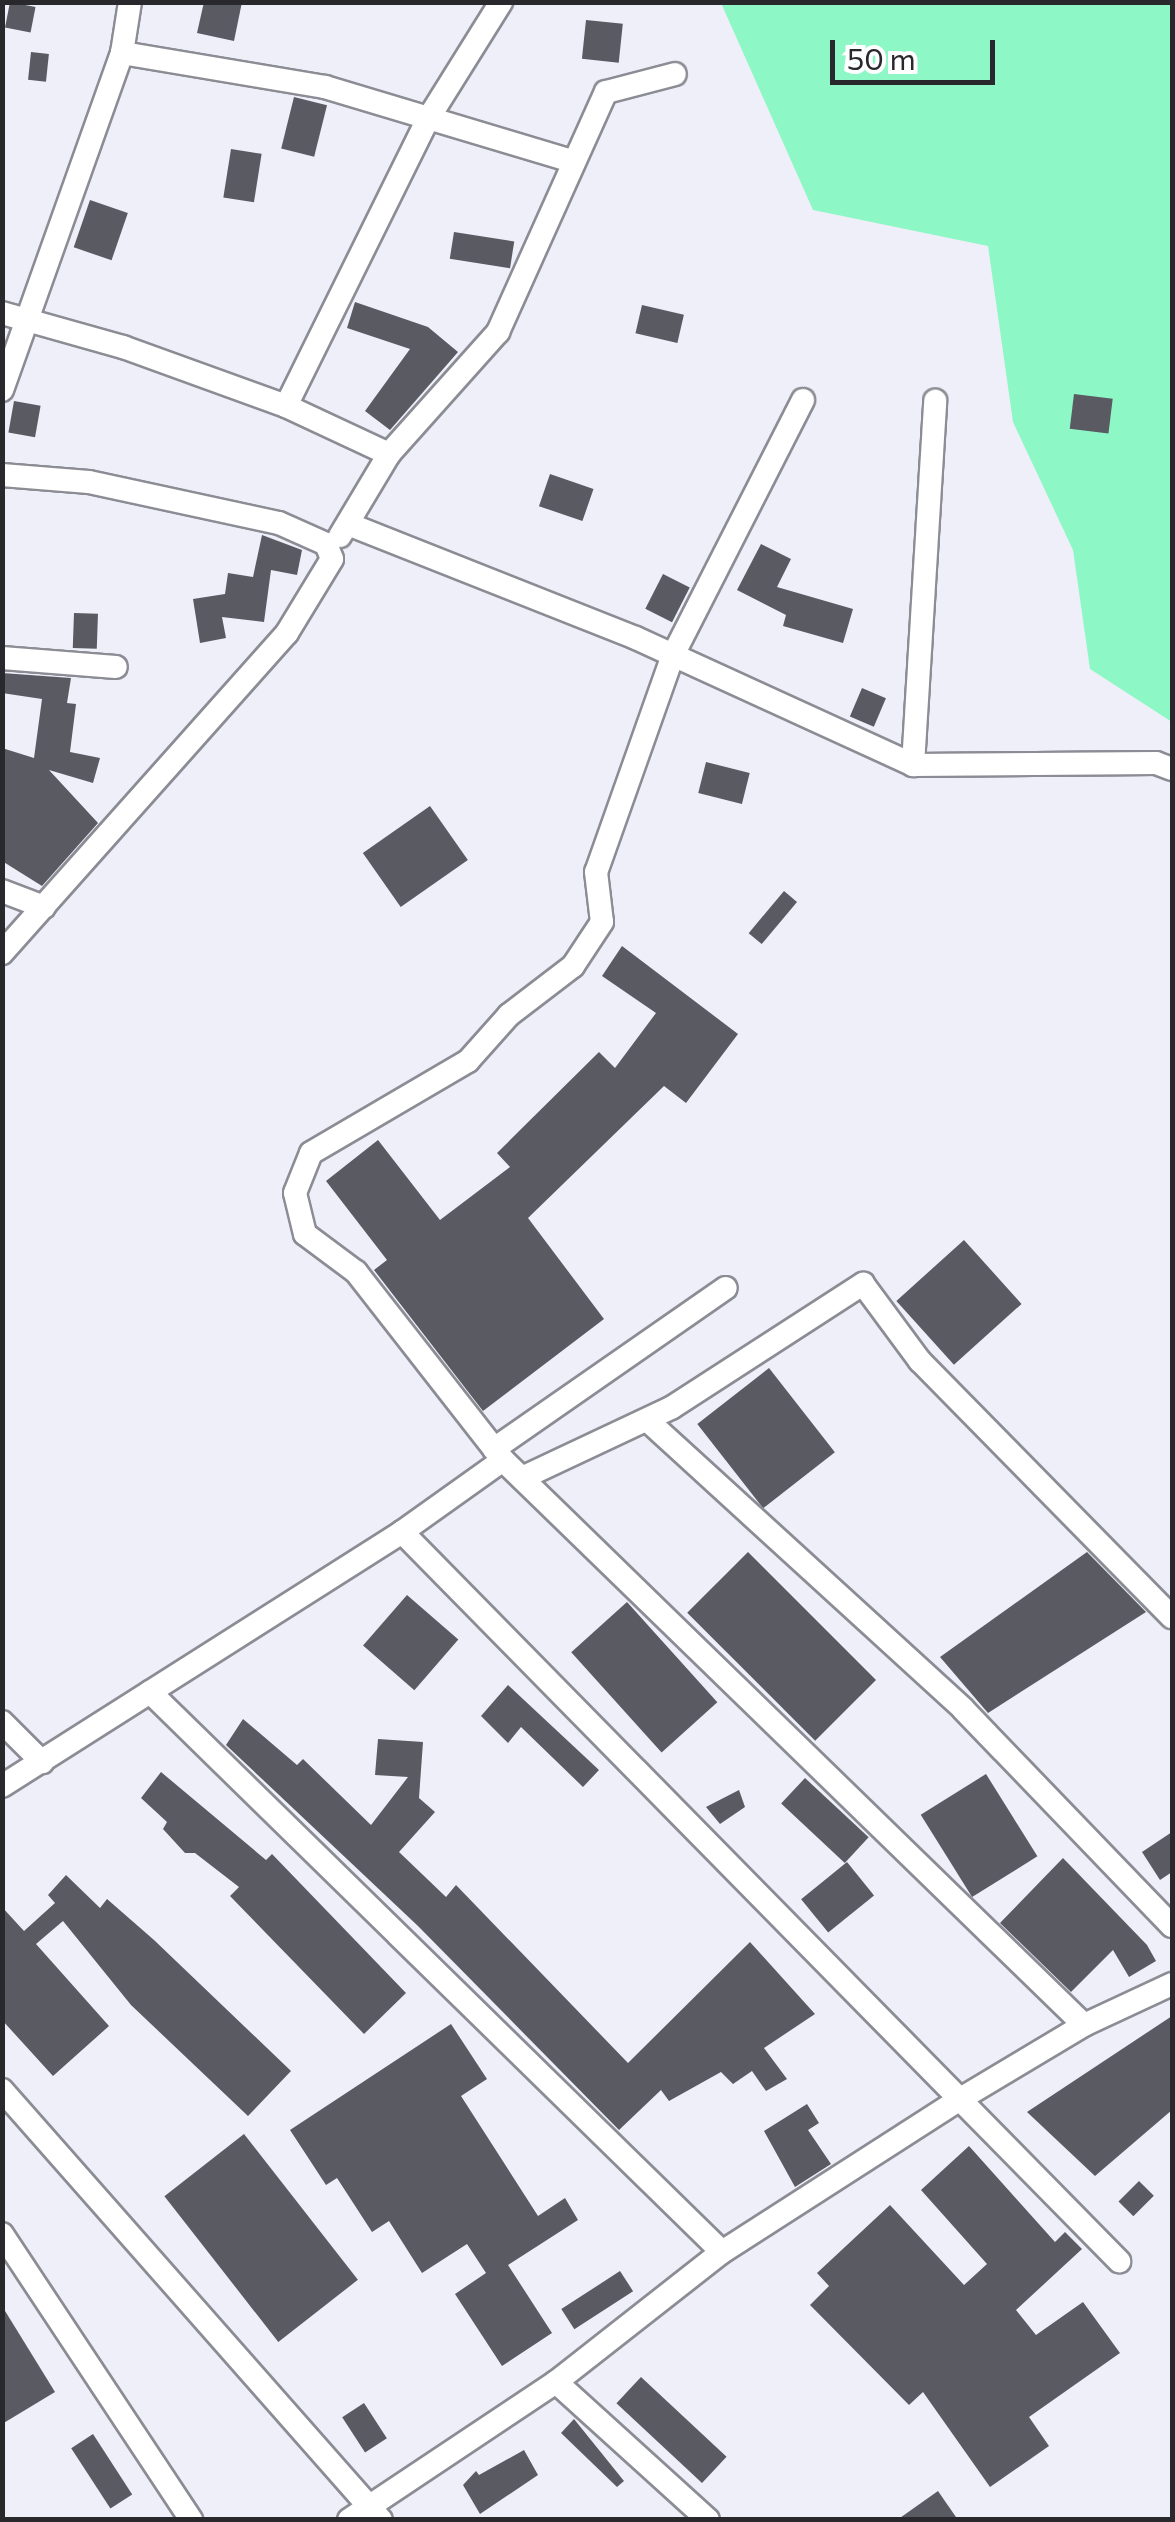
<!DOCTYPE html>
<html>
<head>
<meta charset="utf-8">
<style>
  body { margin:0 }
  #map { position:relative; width:1175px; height:2522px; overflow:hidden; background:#efeff9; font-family:Commissioner,sans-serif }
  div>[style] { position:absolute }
  .green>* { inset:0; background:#8df7c5 }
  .building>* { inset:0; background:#5a5a62; transform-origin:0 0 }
  .roads { filter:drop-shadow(2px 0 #8c8c95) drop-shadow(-2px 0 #8c8c95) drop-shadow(0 2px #8c8c95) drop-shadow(0 -2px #8c8c95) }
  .minor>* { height:22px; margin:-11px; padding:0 11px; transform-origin:11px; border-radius:11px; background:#fff }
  span { translate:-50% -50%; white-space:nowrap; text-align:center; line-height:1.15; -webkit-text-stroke:10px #fff; paint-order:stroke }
  .frame { position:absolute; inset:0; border:5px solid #29292d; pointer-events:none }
  .scale { position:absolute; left:830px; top:40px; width:165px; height:45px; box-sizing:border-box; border:5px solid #29292d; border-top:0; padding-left:12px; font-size:30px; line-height:35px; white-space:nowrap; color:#29292d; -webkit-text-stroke:8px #fff; paint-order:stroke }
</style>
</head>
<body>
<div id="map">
  <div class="green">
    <i style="clip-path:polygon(721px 3px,1172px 3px,1172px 722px,1090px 669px,1073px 550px,1013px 422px,988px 246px,813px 210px)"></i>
  </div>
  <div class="building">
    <i style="left:10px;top:2px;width:26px;height:26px;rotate:11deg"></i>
    <i style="clip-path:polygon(204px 2px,242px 2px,234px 41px,197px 33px)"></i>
    <i style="left:586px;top:20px;width:37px;height:39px;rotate:6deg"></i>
    <i style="left:31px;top:52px;width:18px;height:28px;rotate:6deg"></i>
    <i style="left:294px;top:97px;width:34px;height:53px;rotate:14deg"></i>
    <i style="left:231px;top:149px;width:31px;height:49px;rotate:9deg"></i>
    <i style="left:90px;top:200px;width:40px;height:50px;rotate:19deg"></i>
    <i style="left:454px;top:232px;width:61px;height:27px;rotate:9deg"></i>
    <i style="clip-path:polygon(355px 302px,428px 327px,458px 352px,390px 430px,365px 411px,410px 349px,347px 328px)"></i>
    <i style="left:642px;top:305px;width:43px;height:29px;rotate:13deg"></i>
    <i style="left:1074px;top:394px;width:39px;height:35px;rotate:7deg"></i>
    <i style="left:14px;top:401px;width:27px;height:32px;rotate:10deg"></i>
    <i style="left:550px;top:474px;width:46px;height:34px;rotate:19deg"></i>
    <i style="clip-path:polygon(262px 535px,302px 550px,297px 575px,271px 570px,264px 622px,222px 617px,226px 638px,200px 643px,193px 599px,225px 594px,228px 573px,253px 577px)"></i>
    <i style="clip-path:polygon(761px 544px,791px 559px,777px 587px,853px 609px,843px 643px,783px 626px,786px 615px,737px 590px)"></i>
    <i style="left:663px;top:574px;width:30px;height:39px;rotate:27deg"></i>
    <i style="left:74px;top:613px;width:24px;height:35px;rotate:2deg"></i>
    <i style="clip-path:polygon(2px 673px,71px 678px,67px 703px,76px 704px,70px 752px,100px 758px,93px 783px,49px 770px,98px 823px,42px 886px,2px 861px,2px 748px,34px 758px,42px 699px,2px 693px)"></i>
    <i style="left:862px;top:688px;width:26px;height:31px;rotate:23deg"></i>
    <i style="left:706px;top:762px;width:45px;height:32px;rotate:14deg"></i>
    <i style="left:430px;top:806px;width:66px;height:82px;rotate:55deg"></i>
    <i style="left:784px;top:891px;width:17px;height:55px;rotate:40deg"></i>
    <i style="clip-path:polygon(622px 946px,738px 1034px,686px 1103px,664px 1086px,528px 1218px,604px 1319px,483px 1411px,374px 1270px,387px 1260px,326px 1181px,378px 1140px,440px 1220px,510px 1167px,497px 1153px,599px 1052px,615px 1068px,656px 1013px,602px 976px)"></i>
    <i style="left:964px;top:1240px;width:86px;height:91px;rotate:48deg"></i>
    <i style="left:769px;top:1368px;width:107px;height:91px;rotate:52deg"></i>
    <i style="left:748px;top:1552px;width:181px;height:86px;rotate:45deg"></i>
    <i style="clip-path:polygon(1087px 1552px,1146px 1612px,988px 1713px,940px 1657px)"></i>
    <i style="left:407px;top:1595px;width:68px;height:67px;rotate:41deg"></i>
    <i style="left:627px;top:1602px;width:135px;height:75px;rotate:48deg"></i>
    <i style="clip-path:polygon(508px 1685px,599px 1770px,583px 1787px,521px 1727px,508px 1743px,481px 1716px)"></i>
    <i style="clip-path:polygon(243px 1719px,297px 1765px,303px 1759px,371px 1825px,408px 1777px,375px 1775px,378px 1739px,423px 1742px,419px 1798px,435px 1812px,399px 1852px,446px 1897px,456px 1885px,628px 2063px,750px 1942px,815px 2014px,764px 2048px,787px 2079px,766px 2091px,752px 2071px,733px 2084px,721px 2072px,669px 2101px,661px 2090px,619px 2130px,418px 1926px,226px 1745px)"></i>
    <i style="clip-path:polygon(161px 1772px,266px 1860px,272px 1854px,406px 1993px,364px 2034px,230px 1896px,239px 1887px,195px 1853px,185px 1853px,163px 1829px,167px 1822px,141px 1798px)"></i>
    <i style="left:986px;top:1774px;width:97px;height:77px;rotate:58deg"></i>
    <i style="left:805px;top:1778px;width:87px;height:35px;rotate:43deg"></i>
    <i style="clip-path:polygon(739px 1790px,745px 1807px,720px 1824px,706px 1807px)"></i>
    <i style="clip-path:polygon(1172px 1832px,1172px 1872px,1160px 1880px,1142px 1852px)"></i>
    <i style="clip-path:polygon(1063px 1858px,1147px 1945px,1156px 1961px,1129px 1977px,1113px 1950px,1071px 1992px,1000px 1923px)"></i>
    <i style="left:847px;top:1862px;width:43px;height:59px;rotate:51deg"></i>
    <i style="clip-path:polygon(66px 1875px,100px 1908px,107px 1899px,154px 1940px,291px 2071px,248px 2116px,131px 2005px,63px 1921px,36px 1944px,109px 2026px,53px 2076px,2px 2020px,2px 1907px,24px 1931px,55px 1903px,48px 1895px)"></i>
    <i style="clip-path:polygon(1172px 2016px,1172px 2110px,1095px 2176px,1027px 2112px)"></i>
    <i style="clip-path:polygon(451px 2024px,487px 2079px,461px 2096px,538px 2216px,565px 2198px,578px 2220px,508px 2265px,552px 2333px,502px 2366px,455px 2294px,486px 2273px,467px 2244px,422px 2273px,389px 2221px,372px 2232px,337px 2178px,326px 2185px,290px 2130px)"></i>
    <i style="clip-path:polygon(807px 2104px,819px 2123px,808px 2130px,831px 2164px,795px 2187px,764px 2131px)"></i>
    <i style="left:244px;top:2134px;width:185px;height:101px;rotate:52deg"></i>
    <i style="clip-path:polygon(969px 2146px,1055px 2242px,1065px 2232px,1082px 2249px,1016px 2310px,1036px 2335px,1083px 2302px,1120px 2353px,1029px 2417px,1049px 2446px,990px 2487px,923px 2392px,909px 2405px,810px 2305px,829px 2286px,817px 2273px,890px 2205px,964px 2285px,987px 2264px,921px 2190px)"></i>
    <i style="left:1139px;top:2181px;width:21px;height:29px;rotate:45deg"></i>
    <i style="left:620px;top:2271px;width:24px;height:70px;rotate:57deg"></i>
    <i style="clip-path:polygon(2px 2306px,55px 2392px,2px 2424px)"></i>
    <i style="left:641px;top:2377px;width:117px;height:36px;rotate:43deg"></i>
    <i style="left:364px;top:2403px;width:42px;height:26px;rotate:57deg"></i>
    <i style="clip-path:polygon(574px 2419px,624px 2481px,617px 2487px,561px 2433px)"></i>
    <i style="left:93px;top:2434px;width:72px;height:26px;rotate:57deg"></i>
    <i style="clip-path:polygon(524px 2450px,538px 2475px,480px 2514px,463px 2485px,476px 2471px,479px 2475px)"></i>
    <i style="clip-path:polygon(938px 2491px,958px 2520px,897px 2520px)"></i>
  </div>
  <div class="roads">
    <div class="minor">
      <i style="left:122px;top:53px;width:206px;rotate:9.5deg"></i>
      <i style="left:325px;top:87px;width:258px;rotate:16.7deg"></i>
      <i style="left:2px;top:313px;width:126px;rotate:15.7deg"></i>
      <i style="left:123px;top:347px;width:173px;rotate:19.9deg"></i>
      <i style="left:286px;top:406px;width:114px;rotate:25deg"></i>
      <i style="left:2px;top:390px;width:358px;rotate:-70.4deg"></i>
      <i style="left:122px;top:53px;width:52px;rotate:-81.1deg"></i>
      <i style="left:803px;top:400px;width:286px;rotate:117deg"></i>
      <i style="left:673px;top:655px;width:230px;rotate:109.5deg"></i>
      <i style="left:596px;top:872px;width:50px;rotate:83.2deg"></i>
      <i style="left:602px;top:922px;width:53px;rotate:123.4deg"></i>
      <i style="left:573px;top:966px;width:81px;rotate:142.6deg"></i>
      <i style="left:509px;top:1015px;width:62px;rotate:131.7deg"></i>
      <i style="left:468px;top:1061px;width:182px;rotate:149.6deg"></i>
      <i style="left:311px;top:1153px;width:43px;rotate:111.8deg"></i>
      <i style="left:295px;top:1193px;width:42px;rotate:76.3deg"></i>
      <i style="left:305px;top:1234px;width:64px;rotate:36.7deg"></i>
      <i style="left:356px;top:1272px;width:239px;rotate:52deg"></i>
      <i style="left:503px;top:1460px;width:810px;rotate:44.2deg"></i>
      <i style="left:286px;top:406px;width:320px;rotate:-63.7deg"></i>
      <i style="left:428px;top:119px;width:138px;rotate:-58deg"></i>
      <i style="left:2px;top:475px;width:87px;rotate:4.6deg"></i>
      <i style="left:89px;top:482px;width:194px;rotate:12.2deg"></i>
      <i style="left:279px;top:523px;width:51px;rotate:24.1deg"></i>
      <i style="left:326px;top:544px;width:16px;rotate:68deg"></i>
      <i style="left:332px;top:559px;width:87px;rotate:121.3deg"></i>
      <i style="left:287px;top:633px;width:429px;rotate:131.7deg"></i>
      <i style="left:348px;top:524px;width:310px;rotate:21.6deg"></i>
      <i style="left:636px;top:638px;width:305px;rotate:24.6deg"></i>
      <i style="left:913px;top:765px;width:365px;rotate:-86.5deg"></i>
      <i style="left:340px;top:536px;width:96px;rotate:-59.1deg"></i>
      <i style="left:389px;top:454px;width:164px;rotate:-48.2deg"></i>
      <i style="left:498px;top:332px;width:263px;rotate:-65.8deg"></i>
      <i style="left:606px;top:92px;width:71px;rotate:-14.6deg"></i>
      <i style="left:2px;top:658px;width:114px;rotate:4.5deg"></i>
      <i style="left:913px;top:765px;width:243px;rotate:-0.5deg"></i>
      <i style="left:1156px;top:763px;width:17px;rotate:21deg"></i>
      <i style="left:2px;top:891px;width:45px;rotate:20.9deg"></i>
      <i style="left:647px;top:1420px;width:428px;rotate:42.4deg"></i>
      <i style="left:963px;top:1709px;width:301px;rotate:46.1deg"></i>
      <i style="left:494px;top:1449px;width:282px;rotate:-34.8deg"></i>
      <i style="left:522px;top:1478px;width:165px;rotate:-25.2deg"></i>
      <i style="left:671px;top:1408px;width:229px;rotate:-32.9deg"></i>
      <i style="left:863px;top:1284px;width:96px;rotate:53.5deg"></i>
      <i style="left:920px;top:1361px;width:359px;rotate:45.5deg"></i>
      <i style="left:402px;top:1532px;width:1023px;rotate:45.48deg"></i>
      <i style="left:150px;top:1692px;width:800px;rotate:44.39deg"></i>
      <i style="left:2px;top:1722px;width:57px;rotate:45deg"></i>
      <i style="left:2px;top:1786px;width:474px;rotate:-32.4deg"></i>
      <i style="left:402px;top:1532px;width:124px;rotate:-35.5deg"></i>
      <i style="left:2px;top:2090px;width:573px;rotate:48.61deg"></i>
      <i style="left:2px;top:2234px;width:343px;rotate:56.5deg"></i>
      <i style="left:556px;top:2382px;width:205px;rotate:42.2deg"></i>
      <i style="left:349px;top:2520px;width:249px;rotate:-33.7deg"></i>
      <i style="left:556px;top:2382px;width:211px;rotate:-38.1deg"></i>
      <i style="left:722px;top:2252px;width:279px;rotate:-32.7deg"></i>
      <i style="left:957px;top:2101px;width:148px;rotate:-30.9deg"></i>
      <i style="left:1084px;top:2025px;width:97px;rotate:-25deg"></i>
    </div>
  </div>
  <div class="frame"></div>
  <div class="scale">50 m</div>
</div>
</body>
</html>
